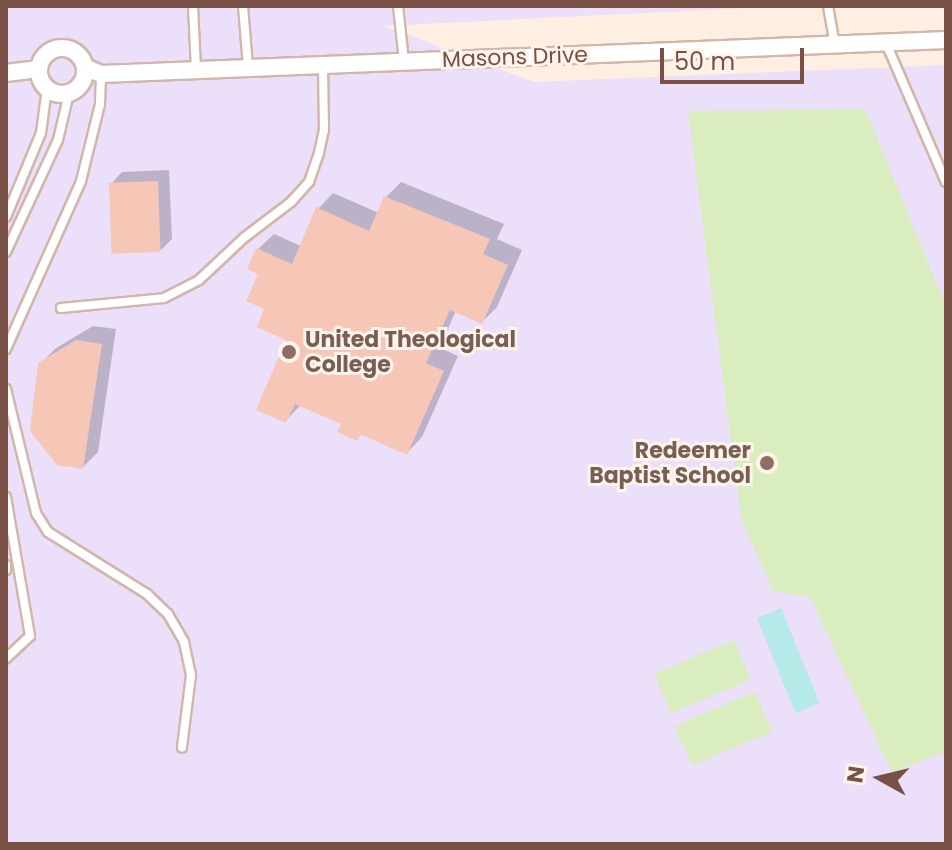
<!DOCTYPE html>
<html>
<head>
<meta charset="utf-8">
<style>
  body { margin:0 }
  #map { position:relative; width:952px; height:850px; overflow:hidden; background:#feefe2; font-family:Poppins,sans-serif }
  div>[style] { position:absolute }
  .education>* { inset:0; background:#ecdffa }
  .green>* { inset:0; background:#daedbf; transform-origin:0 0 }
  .water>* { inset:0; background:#b5eae8; transform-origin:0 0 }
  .shadow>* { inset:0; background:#0003 }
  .building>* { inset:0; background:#f6c6b7; transform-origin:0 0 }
  .roads { filter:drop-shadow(2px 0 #d2b6aa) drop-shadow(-2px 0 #d2b6aa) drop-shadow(0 2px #d2b6aa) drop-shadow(0 -2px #d2b6aa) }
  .service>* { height:8px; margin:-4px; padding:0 4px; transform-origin:4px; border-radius:4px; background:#fff }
  .minor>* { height:16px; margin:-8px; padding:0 8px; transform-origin:8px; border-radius:8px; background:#fff }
  .minor>.ring { margin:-8px; padding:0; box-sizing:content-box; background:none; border:16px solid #fff; border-radius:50% }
  .dots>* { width:22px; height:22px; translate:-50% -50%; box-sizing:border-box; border:4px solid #fff4eb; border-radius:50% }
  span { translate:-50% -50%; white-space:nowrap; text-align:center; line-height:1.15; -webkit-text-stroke:6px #fff4eb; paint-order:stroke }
  .street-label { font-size:22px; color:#785046 }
  .education-label { font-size:22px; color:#785e54; font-weight:700 }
  .left { translate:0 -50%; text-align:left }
  .right { translate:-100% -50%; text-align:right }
  .frame { position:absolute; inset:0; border:8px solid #785046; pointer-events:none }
  .north { position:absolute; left:840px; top:738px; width:80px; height:80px; -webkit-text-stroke:6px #fff4eb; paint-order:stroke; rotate:278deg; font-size:22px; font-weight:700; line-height:32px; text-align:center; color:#785046 }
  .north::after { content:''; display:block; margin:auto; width:28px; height:36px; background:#785046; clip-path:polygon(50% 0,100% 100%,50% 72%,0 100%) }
  .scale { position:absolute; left:660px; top:48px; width:144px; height:36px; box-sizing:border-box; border:4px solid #785046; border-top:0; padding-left:10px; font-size:24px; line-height:28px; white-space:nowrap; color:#785046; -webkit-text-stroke:6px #fff4eb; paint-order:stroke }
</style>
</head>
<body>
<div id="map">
  <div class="education">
    <i style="clip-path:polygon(6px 6px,788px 6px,384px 26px,534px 82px,946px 65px,946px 844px,6px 844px)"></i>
  </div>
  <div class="green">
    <i style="clip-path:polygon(865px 109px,946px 306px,946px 751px,892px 773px,810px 597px,773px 591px,741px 518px,688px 111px)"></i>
    <i style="left:734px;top:640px;width:43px;height:87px;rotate:67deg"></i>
    <i style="left:755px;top:692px;width:43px;height:87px;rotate:67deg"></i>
  </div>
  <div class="water">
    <i style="left:781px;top:608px;width:103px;height:26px;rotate:68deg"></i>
  </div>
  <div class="shadow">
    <i style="clip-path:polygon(169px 170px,172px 239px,161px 250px,111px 184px,122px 172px)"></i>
    <i style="clip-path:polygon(401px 182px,504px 224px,497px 239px,522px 250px,497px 307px,482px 322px,456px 310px,440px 348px,458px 356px,422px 437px,407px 453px,362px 433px,357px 438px,343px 423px,302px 404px,286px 420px,289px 339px,267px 308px,258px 249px,274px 234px,301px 246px,318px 209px,333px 193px,379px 213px,386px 197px)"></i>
    <i style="clip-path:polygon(93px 326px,116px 329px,98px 452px,83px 467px,40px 364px,56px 348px)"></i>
  </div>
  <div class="building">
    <i style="left:158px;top:181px;width:71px;height:49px;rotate:88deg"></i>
    <i style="clip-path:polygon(384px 196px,490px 239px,483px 254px,508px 265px,482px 324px,450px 310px,426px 363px,444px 371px,407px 455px,360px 434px,358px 441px,337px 432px,341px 424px,295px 404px,286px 423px,256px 410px,286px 340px,257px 327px,264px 309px,246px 301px,258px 274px,247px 269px,256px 248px,292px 264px,316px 207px,369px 231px)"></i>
    <i style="clip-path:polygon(76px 340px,102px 344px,83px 469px,57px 465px,30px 431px,38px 363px)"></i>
  </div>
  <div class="roads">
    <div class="service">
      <i style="left:193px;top:6px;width:63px;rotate:87.3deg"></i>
      <i style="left:243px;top:6px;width:61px;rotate:85.3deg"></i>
      <i style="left:398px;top:6px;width:55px;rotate:83.8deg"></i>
      <i style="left:828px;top:6px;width:39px;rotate:80deg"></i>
      <i style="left:886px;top:43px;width:151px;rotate:66.7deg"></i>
      <i style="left:6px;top:217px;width:91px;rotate:-67.4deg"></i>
      <i style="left:41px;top:133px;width:45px;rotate:-82.4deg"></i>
      <i style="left:6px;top:252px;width:123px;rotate:-65.1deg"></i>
      <i style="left:58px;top:140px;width:48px;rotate:-76.8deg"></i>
      <i style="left:61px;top:308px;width:103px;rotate:-5.5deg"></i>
      <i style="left:164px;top:298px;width:39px;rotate:-27deg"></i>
      <i style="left:199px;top:280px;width:63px;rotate:-43.1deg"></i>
      <i style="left:245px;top:237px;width:58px;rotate:-37.3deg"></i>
      <i style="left:291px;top:202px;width:27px;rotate:-48deg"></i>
      <i style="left:309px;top:182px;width:31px;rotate:-71deg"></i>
      <i style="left:319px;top:153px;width:24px;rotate:-78deg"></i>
      <i style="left:324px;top:130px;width:65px;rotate:-90.9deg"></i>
      <i style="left:6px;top:349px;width:184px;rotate:-65.9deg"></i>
      <i style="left:81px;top:181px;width:79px;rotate:-76.1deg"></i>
      <i style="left:100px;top:104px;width:29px;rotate:-88deg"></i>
      <i style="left:6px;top:389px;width:128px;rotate:76.4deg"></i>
      <i style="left:36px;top:513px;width:22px;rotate:58deg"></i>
      <i style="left:48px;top:532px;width:117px;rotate:32.1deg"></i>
      <i style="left:147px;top:594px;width:29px;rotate:44deg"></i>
      <i style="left:168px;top:614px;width:32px;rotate:60deg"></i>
      <i style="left:184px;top:642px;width:34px;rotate:78deg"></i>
      <i style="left:191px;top:675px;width:73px;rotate:97.1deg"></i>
      <i style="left:6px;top:497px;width:141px;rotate:80.2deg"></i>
      <i style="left:30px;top:636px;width:33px;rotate:137deg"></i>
      <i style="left:6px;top:565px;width:5px;rotate:90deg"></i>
    </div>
    <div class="minor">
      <i class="ring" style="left:39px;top:48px;width:30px;height:30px"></i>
      <i style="left:85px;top:67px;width:17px;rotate:24deg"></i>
      <i style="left:101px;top:74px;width:846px;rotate:-2.3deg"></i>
      <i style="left:6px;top:73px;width:33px;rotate:-7deg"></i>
    </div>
  </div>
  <div class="dots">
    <i style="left:289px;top:352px;background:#8d6e63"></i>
    <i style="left:767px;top:463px;background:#8d6e63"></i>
  </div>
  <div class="street-label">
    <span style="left:515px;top:57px;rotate:-2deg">Masons Drive</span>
  </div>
  <div class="education-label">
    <span class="left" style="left:305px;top:352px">United Theological<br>College</span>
    <span class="right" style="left:751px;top:463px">Redeemer<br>Baptist School</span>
  </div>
  <div class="frame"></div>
  <div class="north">N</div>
  <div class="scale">50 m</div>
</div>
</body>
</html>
